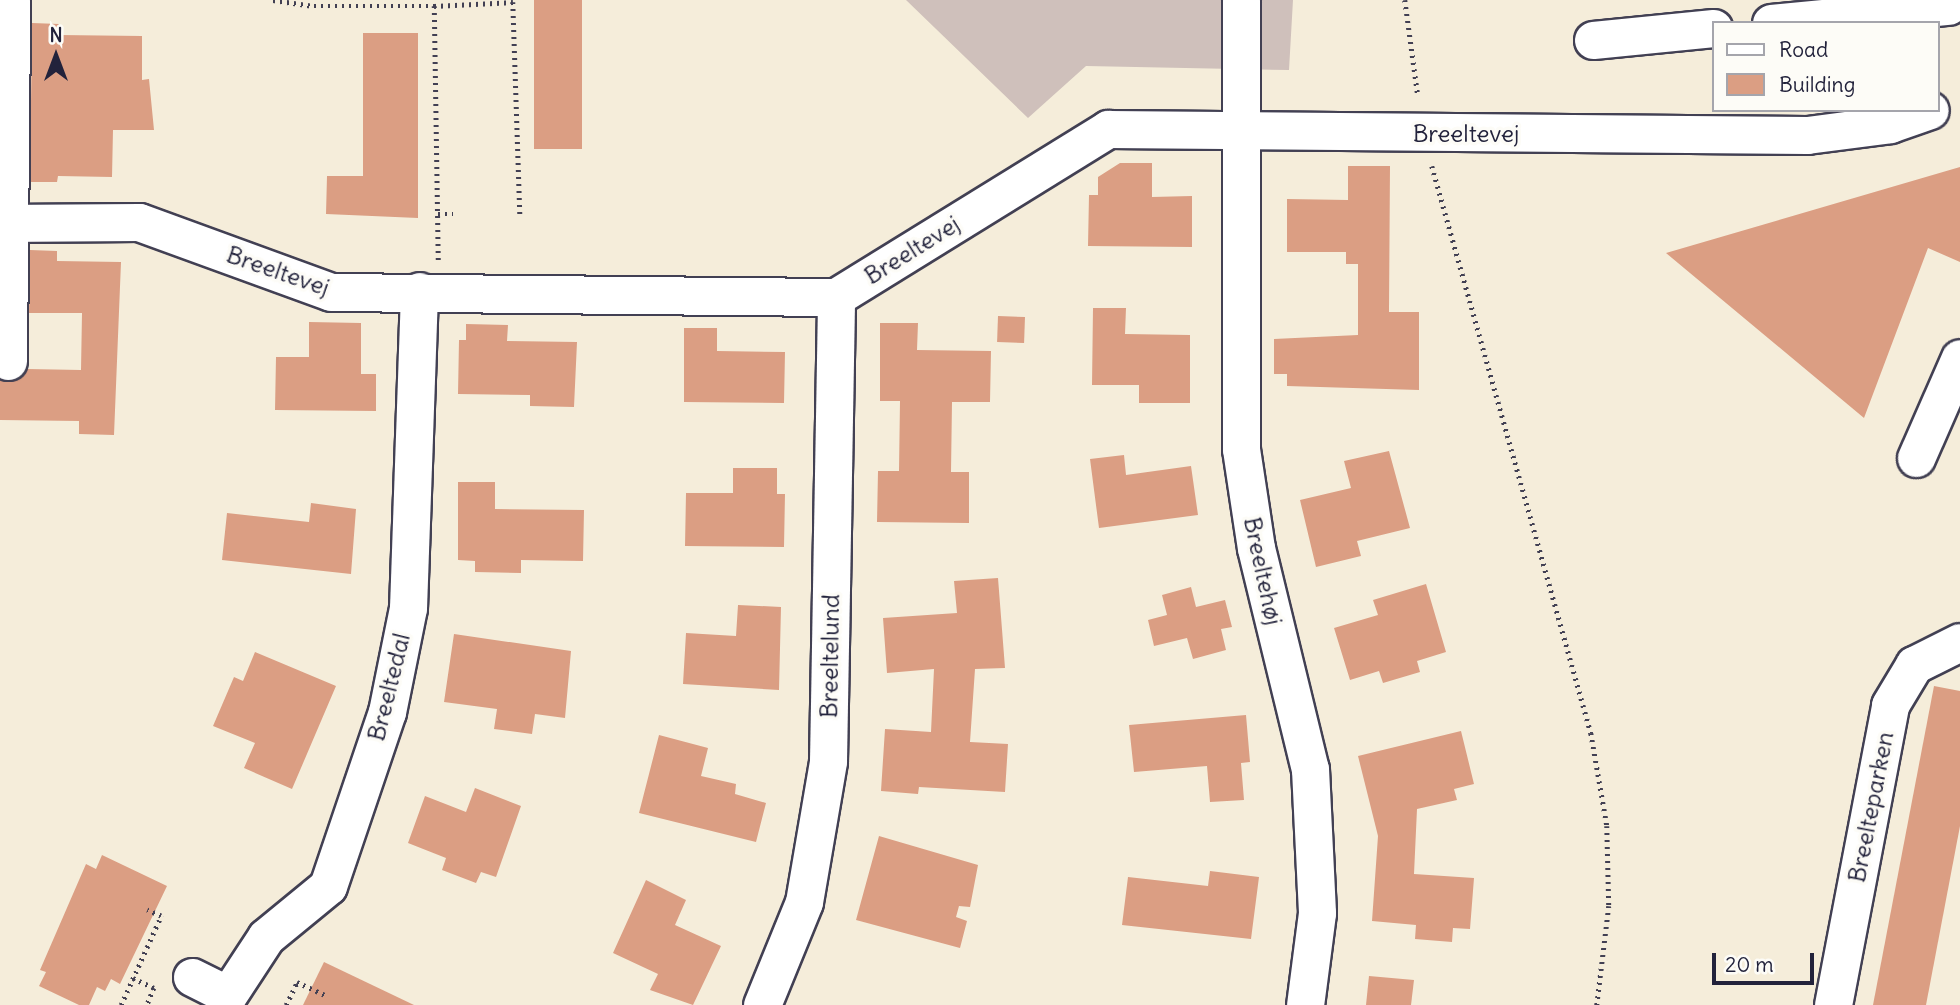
<!DOCTYPE html>
<html>
<head>
<meta charset="utf-8">
<style>
  body { margin:0 }
  #map { position:relative; width:1960px; height:1005px; overflow:hidden; background:#f5edda; font-family:Delius,sans-serif }
  div>[style] { position:absolute }
  .industrial>* { inset:0; background:#cfc0bb }
  .building>* { inset:0; background:#db9e83; transform-origin:0 0 }
  .path>* { height:4.5px; margin-top:-2.25px; transform-origin:0; background:repeating-linear-gradient(90deg,#424053 0 2px,transparent 0 7px) }
  .roads { filter:drop-shadow(2px 0 #424053) drop-shadow(-2px 0 #424053) drop-shadow(0 2px #424053) drop-shadow(0 -2px #424053) }
  .minor>* { height:37px; margin:-18.5px; padding:0 18.5px; transform-origin:18.5px; border-radius:18.5px; background:#fff }
  span { translate:-50% -50%; white-space:nowrap; text-align:center; line-height:1.15; -webkit-text-stroke:7px #fdfcf7; paint-order:stroke }
  .street-label { font-size:24px; color:#22223b }
  .legend { position:absolute; left:1712px; top:21px; width:228px; height:91px; box-sizing:border-box; background:#fdfcf7; border:2px solid #a5a5ac; margin:0; padding:9px 12px; list-style:none; font-size:21px; color:#22223b }
  .legend li { display:flex; align-items:center; gap:14px; height:35px }
  .legend b { width:35px; border:2px solid #a5a5ac }
  .north { position:absolute; left:21px; top:21px; width:70px; height:70px; -webkit-text-stroke:5px #fdfcf7; paint-order:stroke; rotate:0deg; font-size:19px; font-weight:700; line-height:28px; text-align:center; color:#22223b }
  .north::after { content:''; display:block; margin:auto; width:24px; height:32px; background:#22223b; clip-path:polygon(50% 0,100% 100%,50% 72%,0 100%) }
  .scale { position:absolute; left:1712px; top:953px; width:102px; height:32px; box-sizing:border-box; border:4px solid #22223b; border-top:0; padding-left:9px; font-size:21px; line-height:24px; white-space:nowrap; color:#22223b; -webkit-text-stroke:5px #fdfcf7; paint-order:stroke }
</style>
</head>
<body>
<div id="map">
  <div class="industrial">
    <i style="clip-path:polygon(906px 0,1293px 0,1289px 70px,1086px 66px,1028px 118px)"></i>
  </div>
  <div class="building">
    <i style="left:534px;top:0;width:48px;height:149px"></i>
    <i style="clip-path:polygon(32px 23px,59px 24px,59px 35px,142px 36px,142px 80px,149px 79px,154px 130px,113px 130px,112px 177px,58px 176px,57px 182px,30px 182px)"></i>
    <i style="clip-path:polygon(363px 33px,418px 33px,418px 218px,326px 214px,327px 176px,363px 176px)"></i>
    <i style="clip-path:polygon(1120px 163px,1152px 163px,1152px 197px,1192px 196px,1192px 247px,1088px 246px,1089px 195px,1098px 195px,1098px 177px)"></i>
    <i style="clip-path:polygon(1348px 166px,1390px 166px,1389px 312px,1419px 312px,1419px 390px,1287px 386px,1287px 374px,1274px 374px,1274px 339px,1358px 335px,1358px 264px,1346px 264px,1346px 252px,1287px 252px,1287px 199px,1348px 200px)"></i>
    <i style="clip-path:polygon(1960px 167px,1960px 262px,1928px 248px,1864px 418px,1666px 253px)"></i>
    <i style="clip-path:polygon(30px 250px,57px 251px,57px 261px,121px 262px,114px 435px,79px 434px,79px 421px,0 420px,0 380px,18px 380px,27px 369px,81px 370px,82px 313px,29px 313px)"></i>
    <i style="clip-path:polygon(1093px 308px,1126px 308px,1125px 334px,1190px 335px,1190px 403px,1139px 403px,1139px 385px,1092px 385px)"></i>
    <i style="left:998px;top:316px;width:27px;height:26px;rotate:2deg"></i>
    <i style="clip-path:polygon(309px 322px,361px 323px,361px 374px,376px 374px,376px 411px,275px 410px,276px 357px,309px 357px)"></i>
    <i style="clip-path:polygon(880px 323px,918px 323px,917px 350px,991px 351px,990px 402px,952px 402px,951px 472px,969px 472px,969px 523px,877px 522px,878px 471px,899px 471px,900px 401px,880px 401px)"></i>
    <i style="clip-path:polygon(466px 324px,508px 325px,507px 341px,577px 342px,574px 407px,530px 406px,530px 395px,458px 394px,459px 340px,466px 340px)"></i>
    <i style="clip-path:polygon(684px 328px,717px 328px,717px 351px,785px 352px,784px 403px,684px 402px)"></i>
    <i style="clip-path:polygon(1389px 451px,1410px 528px,1357px 541px,1361px 556px,1316px 567px,1300px 500px,1351px 488px,1344px 461px)"></i>
    <i style="clip-path:polygon(1124px 455px,1126px 475px,1191px 466px,1198px 515px,1099px 528px,1090px 459px)"></i>
    <i style="clip-path:polygon(733px 468px,777px 468px,777px 494px,785px 494px,784px 547px,685px 546px,686px 493px,733px 493px)"></i>
    <i style="clip-path:polygon(458px 482px,495px 482px,495px 509px,584px 510px,583px 561px,521px 560px,521px 573px,475px 572px,475px 561px,458px 560px)"></i>
    <i style="clip-path:polygon(311px 503px,356px 509px,351px 574px,222px 560px,227px 513px,309px 522px)"></i>
    <i style="clip-path:polygon(998px 578px,1005px 668px,975px 669px,970px 742px,1008px 744px,1005px 792px,919px 787px,918px 794px,881px 791px,885px 729px,931px 732px,934px 669px,887px 673px,883px 618px,957px 613px,954px 581px)"></i>
    <i style="clip-path:polygon(1426px 584px,1446px 652px,1417px 661px,1420px 672px,1383px 683px,1379px 671px,1350px 680px,1334px 628px,1378px 615px,1373px 600px)"></i>
    <i style="clip-path:polygon(1191px 587px,1196px 607px,1225px 600px,1232px 627px,1221px 629px,1226px 650px,1193px 659px,1187px 638px,1154px 646px,1148px 620px,1167px 615px,1162px 595px)"></i>
    <i style="clip-path:polygon(738px 605px,781px 607px,779px 690px,683px 684px,686px 633px,736px 636px)"></i>
    <i style="clip-path:polygon(454px 634px,571px 651px,565px 718px,535px 714px,532px 734px,494px 729px,497px 709px,444px 702px)"></i>
    <i style="clip-path:polygon(255px 652px,336px 686px,292px 789px,244px 768px,255px 743px,213px 726px,234px 677px,243px 681px)"></i>
    <i style="clip-path:polygon(1934px 686px,1960px 691px,1960px 826px,1926px 1005px,1873px 1005px)"></i>
    <i style="clip-path:polygon(1246px 715px,1250px 762px,1241px 763px,1244px 800px,1210px 802px,1207px 766px,1134px 772px,1129px 725px)"></i>
    <i style="clip-path:polygon(1461px 731px,1474px 784px,1454px 789px,1457px 800px,1417px 809px,1414px 874px,1474px 878px,1470px 929px,1453px 928px,1452px 942px,1415px 939px,1416px 925px,1372px 921px,1378px 836px,1358px 756px)"></i>
    <i style="clip-path:polygon(659px 735px,708px 748px,701px 776px,736px 784px,735px 794px,766px 803px,756px 842px,639px 813px)"></i>
    <i style="clip-path:polygon(475px 788px,521px 806px,496px 877px,481px 872px,476px 883px,442px 870px,446px 858px,408px 843px,425px 796px,466px 812px)"></i>
    <i style="clip-path:polygon(879px 836px,978px 865px,970px 907px,959px 906px,956px 917px,967px 921px,960px 948px,856px 920px)"></i>
    <i style="clip-path:polygon(102px 855px,167px 886px,120px 984px,111px 979px,105px 991px,97px 987px,89px 1005px,79px 1005px,39px 986px,46px 972px,40px 970px,86px 864px,96px 869px)"></i>
    <i style="clip-path:polygon(1210px 871px,1259px 877px,1251px 939px,1122px 925px,1128px 877px,1208px 886px)"></i>
    <i style="clip-path:polygon(646px 880px,686px 900px,675px 925px,721px 946px,693px 1005px,650px 990px,658px 974px,613px 953px)"></i>
    <i style="clip-path:polygon(324px 962px,414px 1005px,303px 1005px)"></i>
    <i style="clip-path:polygon(1369px 976px,1414px 980px,1411px 1005px,1366px 1005px)"></i>
  </div>
  <div class="path">
    <i style="left:273px;top:0;width:41px;rotate:8.3deg"></i>
    <i style="left:314px;top:6px;width:120px"></i>
    <i style="left:1405px;top:0;width:97px;rotate:82.3deg"></i>
    <i style="left:1432px;top:166px;width:589px;rotate:74.34deg"></i>
    <i style="left:1591px;top:733px;width:94px;rotate:80.2deg"></i>
    <i style="left:1607px;top:826px;width:80px;rotate:88.6deg"></i>
    <i style="left:1609px;top:906px;width:100px;rotate:96.9deg"></i>
    <i style="left:438px;top:214px;width:15px"></i>
    <i style="left:438px;top:260px;width:254px;rotate:-90.9deg"></i>
    <i style="left:434px;top:6px;width:79px;rotate:-2.9deg"></i>
    <i style="left:513px;top:2px;width:212px;rotate:88.1deg"></i>
    <i style="left:133px;top:978px;width:23px;rotate:25deg"></i>
    <i style="left:154px;top:988px;width:18px;rotate:112deg"></i>
    <i style="left:121px;top:1005px;width:98px;rotate:-65.8deg"></i>
    <i style="left:161px;top:916px;width:15px;rotate:-157deg"></i>
    <i style="left:286px;top:1005px;width:25px;rotate:-64deg"></i>
    <i style="left:297px;top:982px;width:31px;rotate:25deg"></i>
  </div>
  <div class="roads">
    <div class="minor">
      <i style="left:1241px;top:0;width:449px;rotate:90deg"></i>
      <i style="left:1241px;top:449px;width:100px;rotate:81.4deg"></i>
      <i style="left:1256px;top:548px;width:228px;rotate:76.3deg"></i>
      <i style="left:1310px;top:769px;width:144px;rotate:87.2deg"></i>
      <i style="left:1317px;top:913px;width:93px;rotate:97.4deg"></i>
      <i style="left:1771px;top:23px;width:178px;rotate:-5.5deg"></i>
      <i style="left:1593px;top:40px;width:121px;rotate:-5.7deg"></i>
      <i style="left:0;top:223px;width:139px;rotate:-0.4deg"></i>
      <i style="left:139px;top:222px;width:204px;rotate:20deg"></i>
      <i style="left:331px;top:292px;width:505px;rotate:0.57deg"></i>
      <i style="left:836px;top:297px;width:320px;rotate:-31.7deg"></i>
      <i style="left:1108px;top:129px;width:699px;rotate:0.49deg"></i>
      <i style="left:1807px;top:135px;width:84px;rotate:-7.5deg"></i>
      <i style="left:1890px;top:124px;width:42px;rotate:-19.3deg"></i>
      <i style="left:8px;top:361px;width:361px;rotate:-89.5deg"></i>
      <i style="left:1916px;top:458px;width:109px;rotate:-66.3deg"></i>
      <i style="left:192px;top:977px;width:40px;rotate:26.6deg"></i>
      <i style="left:228px;top:995px;width:69px;rotate:-56.8deg"></i>
      <i style="left:266px;top:937px;width:80px;rotate:-39.4deg"></i>
      <i style="left:328px;top:886px;width:184px;rotate:-71.3deg"></i>
      <i style="left:387px;top:712px;width:106px;rotate:-78.6deg"></i>
      <i style="left:408px;top:608px;width:317px;rotate:-88deg"></i>
      <i style="left:762px;top:1005px;width:111px;rotate:-67.8deg"></i>
      <i style="left:804px;top:902px;width:143px;rotate:-80.3deg"></i>
      <i style="left:828px;top:761px;width:464px;rotate:-89deg"></i>
      <i style="left:1833px;top:1005px;width:305px;rotate:-79.2deg"></i>
      <i style="left:1890px;top:705px;width:47px;rotate:-59deg"></i>
      <i style="left:1914px;top:665px;width:51px;rotate:-26.6deg"></i>
    </div>
  </div>
  <div class="street-label">
    <span style="left:1466px;top:134px">Breeltevej</span>
    <span style="left:912px;top:250px;rotate:-32deg">Breeltevej</span>
    <span style="left:278px;top:271px;rotate:19deg">Breeltevej</span>
    <span style="left:1263px;top:571px;rotate:78deg">Breeltehøj</span>
    <span style="left:830px;top:656px;rotate:-89deg">Breeltelund</span>
    <span style="left:389px;top:687px;rotate:-76deg">Breeltedal</span>
    <span style="left:1871px;top:807px;rotate:-79deg">Breelteparken</span>
  </div>
  <ul class="legend">
  <li><b style="height:9px;background:#fff"></b>Road</li>
  <li><b style="height:19px;background:#db9e83"></b>Building</li>
  </ul>
  <div class="north">N</div>
  <div class="scale">20 m</div>
</div>
</body>
</html>
